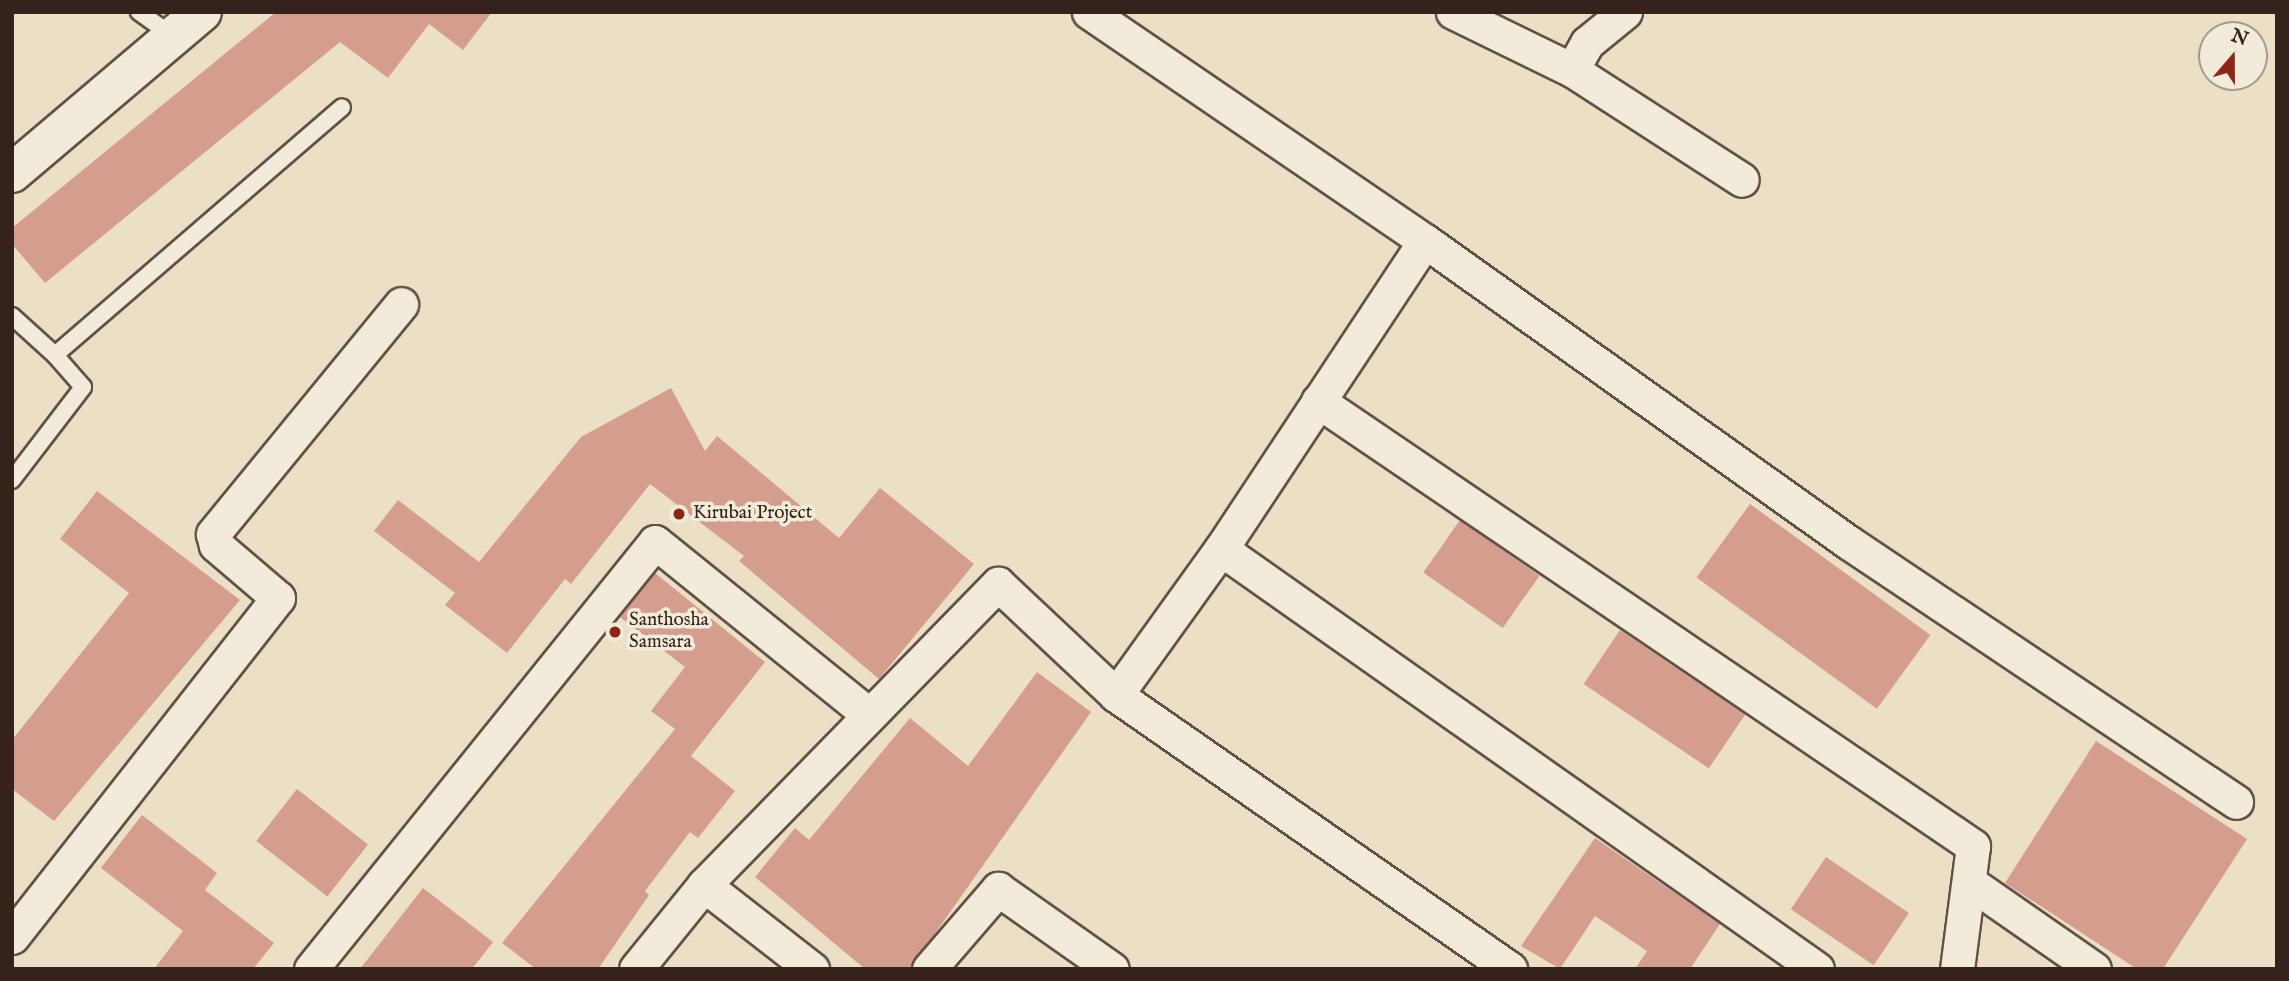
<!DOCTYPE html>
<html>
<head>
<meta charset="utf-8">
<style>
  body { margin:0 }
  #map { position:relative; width:2289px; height:981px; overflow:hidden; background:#ebe0c5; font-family:"IM FELL English",serif }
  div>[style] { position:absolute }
  .building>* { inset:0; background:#d49d8e; transform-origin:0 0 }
  .roads { filter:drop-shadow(2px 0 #625246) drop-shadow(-2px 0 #625246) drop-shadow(0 2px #625246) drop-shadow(0 -2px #625246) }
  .service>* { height:16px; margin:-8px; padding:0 8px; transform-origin:8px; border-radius:8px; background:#f2ebd9 }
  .minor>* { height:33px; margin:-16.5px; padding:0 16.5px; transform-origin:16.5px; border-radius:16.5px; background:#f2ebd9 }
  .tertiary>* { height:38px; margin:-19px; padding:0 19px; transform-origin:19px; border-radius:19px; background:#f2ebd9 }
  .dots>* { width:19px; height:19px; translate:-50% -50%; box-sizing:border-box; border:4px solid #f2ebd9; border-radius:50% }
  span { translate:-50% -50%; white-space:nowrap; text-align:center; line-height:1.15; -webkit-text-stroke:7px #f2ebd9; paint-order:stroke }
  .poi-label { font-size:19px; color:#35231b }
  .left { translate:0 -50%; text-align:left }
  .frame { position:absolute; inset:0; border:14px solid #35231b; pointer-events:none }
  .north { position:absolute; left:2198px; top:21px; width:70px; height:70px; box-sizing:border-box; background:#f2ebd9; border:2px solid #a69b8d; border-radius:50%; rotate:20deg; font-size:19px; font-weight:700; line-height:28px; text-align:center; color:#35231b }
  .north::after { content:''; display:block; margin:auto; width:24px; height:32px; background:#8f2418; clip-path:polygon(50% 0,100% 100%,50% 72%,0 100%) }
</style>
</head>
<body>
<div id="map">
  <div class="building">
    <i style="clip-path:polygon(276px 12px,492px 12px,463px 50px,429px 24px,388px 78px,340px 42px,45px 283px,12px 244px,12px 228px)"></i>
    <i style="clip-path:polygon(671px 388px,705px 451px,717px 436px,839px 538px,880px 488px,974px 564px,879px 679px,739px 561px,744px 556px,650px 484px,571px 584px,565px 579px,507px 653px,445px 605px,455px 593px,374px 531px,398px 500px,479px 562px,581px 437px)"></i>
    <i style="clip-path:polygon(97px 491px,240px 600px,54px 821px,12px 789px,12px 740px,129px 593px,60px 539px)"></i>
    <i style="left:1750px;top:504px;width:223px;height:91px;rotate:36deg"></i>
    <i style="left:1460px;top:520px;width:97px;height:64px;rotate:35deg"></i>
    <i style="clip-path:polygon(655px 573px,765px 662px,691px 756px,735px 791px,698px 838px,690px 832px,645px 891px,649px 895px,598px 969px,536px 969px,502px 943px,675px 729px,651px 711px,685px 667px,620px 617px)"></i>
    <i style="left:1620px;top:630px;width:151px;height:65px;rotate:34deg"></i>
    <i style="clip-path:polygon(1037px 672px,1091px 712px,910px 969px,865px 969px,755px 877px,795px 828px,809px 840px,910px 718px,968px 766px)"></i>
    <i style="clip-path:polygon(2096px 741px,2247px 839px,2163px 969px,2137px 969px,2005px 883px)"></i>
    <i style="left:297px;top:789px;width:90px;height:66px;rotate:38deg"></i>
    <i style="clip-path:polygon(142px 815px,217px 873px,205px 890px,274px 943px,253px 969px,154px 969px,183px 931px,101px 868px)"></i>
    <i style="clip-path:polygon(1595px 838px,1720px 924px,1690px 969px,1635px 969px,1647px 951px,1595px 916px,1560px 969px,1521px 946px)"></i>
    <i style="left:1826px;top:857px;width:100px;height:63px;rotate:34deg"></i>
    <i style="clip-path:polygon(423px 888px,493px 942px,472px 969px,360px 969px)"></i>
  </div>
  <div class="roads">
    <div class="service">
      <i style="left:139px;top:12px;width:43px;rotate:35.5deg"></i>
      <i style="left:12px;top:316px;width:58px;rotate:42.2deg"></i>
      <i style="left:55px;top:355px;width:379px;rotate:-40.8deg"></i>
      <i style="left:12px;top:480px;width:117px;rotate:-52.6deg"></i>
      <i style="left:83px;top:387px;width:43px;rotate:-131.2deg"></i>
    </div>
    <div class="minor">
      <i style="left:1089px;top:12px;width:407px;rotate:34.3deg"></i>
      <i style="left:1425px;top:241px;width:519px;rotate:35.44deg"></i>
      <i style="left:1848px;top:542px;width:467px;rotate:33.8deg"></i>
      <i style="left:1453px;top:12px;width:132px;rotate:26deg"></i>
      <i style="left:1572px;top:70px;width:202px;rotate:32.9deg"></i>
      <i style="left:1572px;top:70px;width:31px;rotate:-61deg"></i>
      <i style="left:1587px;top:43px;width:49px;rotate:-39.2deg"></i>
      <i style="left:1318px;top:401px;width:792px;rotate:34.19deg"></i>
      <i style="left:1973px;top:846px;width:124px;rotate:97.4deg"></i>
      <i style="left:1221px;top:549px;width:729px;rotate:35.17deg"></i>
      <i style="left:1116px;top:695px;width:180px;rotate:-54.3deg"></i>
      <i style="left:1221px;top:549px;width:369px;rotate:-56.5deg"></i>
      <i style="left:1969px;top:882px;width:152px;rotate:34.8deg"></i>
      <i style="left:704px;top:885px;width:137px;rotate:37.9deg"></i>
      <i style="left:12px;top:937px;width:431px;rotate:-51.9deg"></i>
      <i style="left:278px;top:598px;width:82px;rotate:-139.5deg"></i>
      <i style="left:216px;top:545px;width:11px;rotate:-105deg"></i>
      <i style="left:213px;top:534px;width:297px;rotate:-50.7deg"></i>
      <i style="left:311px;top:969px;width:548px;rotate:-51.14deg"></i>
      <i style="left:655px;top:542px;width:272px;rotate:38.9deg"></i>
      <i style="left:636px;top:969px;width:108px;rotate:-51deg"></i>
      <i style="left:704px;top:885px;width:421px;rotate:-45.7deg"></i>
      <i style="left:998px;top:584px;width:162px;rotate:43.2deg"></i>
      <i style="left:1116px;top:695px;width:480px;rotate:34.8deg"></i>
      <i style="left:929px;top:969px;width:106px;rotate:-49.2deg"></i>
      <i style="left:998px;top:889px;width:139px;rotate:35.1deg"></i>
    </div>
    <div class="tertiary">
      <i style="left:12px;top:173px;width:249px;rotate:-40.3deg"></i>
    </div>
  </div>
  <div class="dots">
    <i style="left:679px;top:514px;background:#8f2418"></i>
    <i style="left:615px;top:632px;background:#8f2418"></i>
  </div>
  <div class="poi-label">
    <span class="left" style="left:693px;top:514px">Kirubai Project</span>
    <span class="left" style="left:629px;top:632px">Santhosha<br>Samsara</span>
  </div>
  <div class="frame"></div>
  <div class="north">N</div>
</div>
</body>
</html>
